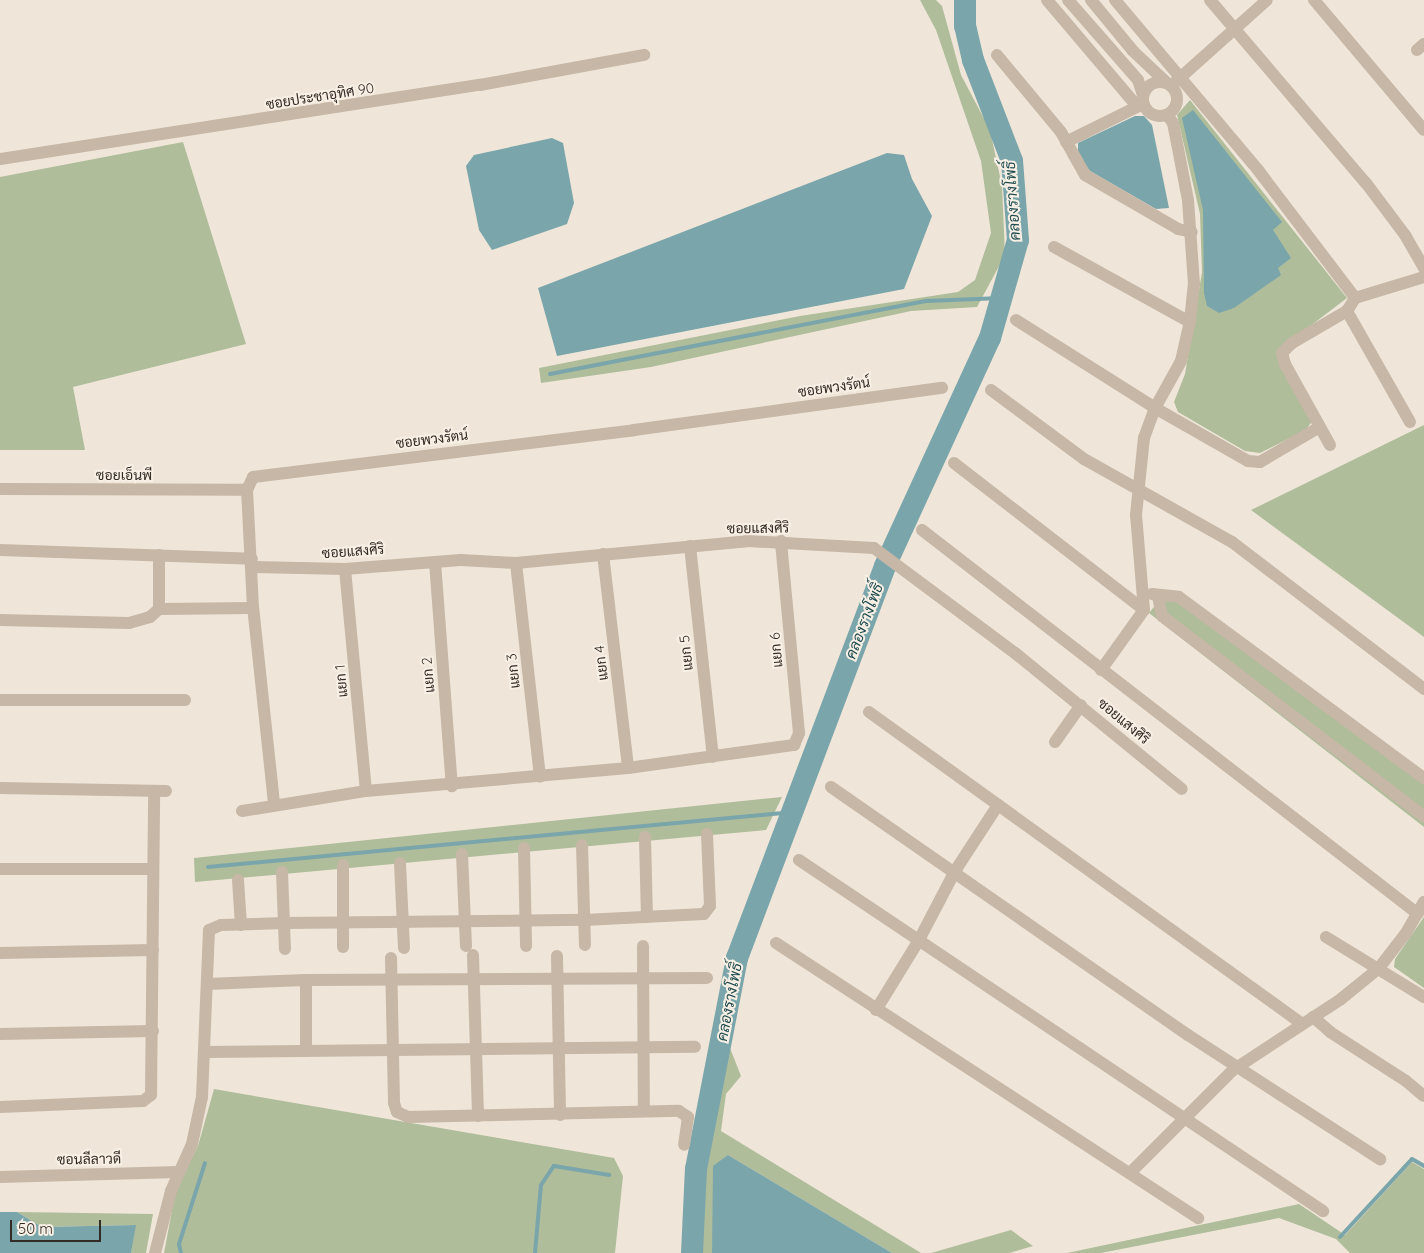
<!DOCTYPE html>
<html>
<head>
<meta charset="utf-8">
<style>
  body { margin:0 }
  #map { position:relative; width:1424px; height:1253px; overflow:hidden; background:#efe6d9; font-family:Quicksand,Sarabun,sans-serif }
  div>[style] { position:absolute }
  .green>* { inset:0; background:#afbd9a }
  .water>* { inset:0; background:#7aa5aa }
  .stream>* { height:4px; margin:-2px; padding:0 2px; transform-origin:2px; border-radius:2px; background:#7aa5aa }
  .river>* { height:22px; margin:-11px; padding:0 11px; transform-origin:11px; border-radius:11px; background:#7aa5aa }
  .minor>* { height:12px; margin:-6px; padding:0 6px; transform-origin:6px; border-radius:6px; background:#c6b7a6 }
  .minor>.ring { margin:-6px; padding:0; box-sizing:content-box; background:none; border:12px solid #c6b7a6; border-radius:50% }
  span { translate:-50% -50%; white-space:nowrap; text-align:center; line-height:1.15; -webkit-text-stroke:4px #f8f0e5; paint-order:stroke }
  .street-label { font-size:14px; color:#332b26 }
  .water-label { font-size:15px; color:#1f4b51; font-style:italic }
  .scale { position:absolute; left:10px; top:1220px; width:91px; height:22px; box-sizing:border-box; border:2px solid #332b26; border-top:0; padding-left:6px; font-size:15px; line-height:18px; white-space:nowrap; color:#332b26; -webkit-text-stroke:4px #f8f0e5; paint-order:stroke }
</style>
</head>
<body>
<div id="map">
  <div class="green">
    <i style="clip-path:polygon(920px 0,936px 0,942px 6px,961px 75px,990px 130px,1002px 186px,1005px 255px,977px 307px,911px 311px,651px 367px,541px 383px,539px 368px,800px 316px,958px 292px,975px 280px,991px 233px,981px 161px,936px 30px)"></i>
    <i style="clip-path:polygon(1190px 100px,1347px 298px,1276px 352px,1312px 421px,1306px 430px,1260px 453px,1245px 451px,1178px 412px,1174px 402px,1185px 374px,1202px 272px,1200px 214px,1177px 115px)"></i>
    <i style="clip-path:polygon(183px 142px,246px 344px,73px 387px,85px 450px,0 450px,0 177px)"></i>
    <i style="clip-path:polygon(1424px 425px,1424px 637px,1251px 510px)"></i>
    <i style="clip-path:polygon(1167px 591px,1424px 784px,1424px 827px,1149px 613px)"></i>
    <i style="clip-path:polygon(782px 797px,766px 830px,195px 882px,194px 858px)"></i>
    <i style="clip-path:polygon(1424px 917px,1424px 988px,1394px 967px,1395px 959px)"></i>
    <i style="clip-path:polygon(728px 1043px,741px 1076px,726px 1094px,721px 1131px,921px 1253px,892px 1253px,728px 1155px,714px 1216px,712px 1253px,698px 1253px,702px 1169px)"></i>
    <i style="clip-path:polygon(214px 1089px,614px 1158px,623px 1176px,615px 1253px,164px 1253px,176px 1189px,198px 1146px)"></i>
    <i style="clip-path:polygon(1412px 1162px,1424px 1169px,1424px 1253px,1350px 1253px,1336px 1239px,1279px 1218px,1101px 1253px,1067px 1253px,1299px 1204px,1345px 1235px)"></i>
    <i style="clip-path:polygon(17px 1212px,153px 1214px,146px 1253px,131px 1253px,135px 1225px,42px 1227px)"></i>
    <i style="clip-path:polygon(1011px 1230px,1033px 1246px,1009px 1253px,931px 1253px)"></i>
  </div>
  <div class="water">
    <i style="clip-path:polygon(1193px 110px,1282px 222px,1273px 230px,1291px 258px,1278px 268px,1281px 275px,1234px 308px,1219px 313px,1207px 306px,1204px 293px,1203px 210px,1182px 118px)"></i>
    <i style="clip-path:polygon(1135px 116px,1144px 116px,1152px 125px,1169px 208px,1156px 209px,1090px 171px,1078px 156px,1078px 143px)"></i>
    <i style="clip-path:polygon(552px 138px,563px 143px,574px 203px,567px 224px,492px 250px,479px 230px,466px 166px,474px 155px)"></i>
    <i style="clip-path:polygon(887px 153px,904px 155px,912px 179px,932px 216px,904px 289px,557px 356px,538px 288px)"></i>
    <i style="clip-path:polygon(728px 1155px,892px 1253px,712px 1253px,713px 1166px)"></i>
    <i style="clip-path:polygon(0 1212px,17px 1212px,42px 1227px,136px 1225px,131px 1253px,0 1253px)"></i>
  </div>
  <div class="stream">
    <i style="left:550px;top:374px;width:384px;rotate:-11deg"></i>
    <i style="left:927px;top:301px;width:74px;rotate:-2.3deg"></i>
    <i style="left:208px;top:867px;width:588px;rotate:-5.37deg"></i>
    <i style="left:1340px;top:1237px;width:106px;rotate:-47.3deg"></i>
    <i style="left:1412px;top:1159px;width:14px;rotate:30deg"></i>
    <i style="left:181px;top:1253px;width:9px;rotate:-103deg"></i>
    <i style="left:179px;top:1244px;width:85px;rotate:-72.2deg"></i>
    <i style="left:535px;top:1253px;width:68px;rotate:-85deg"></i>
    <i style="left:541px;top:1185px;width:23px;rotate:-56deg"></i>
    <i style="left:554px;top:1166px;width:56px;rotate:9.3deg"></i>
  </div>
  <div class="river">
    <i style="left:692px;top:1253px;width:84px;rotate:-87.3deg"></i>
    <i style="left:696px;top:1169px;width:215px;rotate:-79deg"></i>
    <i style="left:737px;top:958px;width:419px;rotate:-69.3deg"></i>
    <i style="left:885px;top:566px;width:251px;rotate:-65.3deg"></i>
    <i style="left:990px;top:338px;width:102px;rotate:-74.1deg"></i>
    <i style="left:1018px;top:240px;width:79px;rotate:-94.3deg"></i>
    <i style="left:1012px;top:161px;width:108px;rotate:-111.1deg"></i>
    <i style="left:973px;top:60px;width:35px;rotate:-103deg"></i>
    <i style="left:965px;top:26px;width:26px;rotate:-90deg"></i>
  </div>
  <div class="minor">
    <i style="left:1047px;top:0;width:138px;rotate:49.7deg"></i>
    <i style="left:1068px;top:0;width:106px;rotate:48.8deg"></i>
    <i style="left:1138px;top:80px;width:16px;rotate:72deg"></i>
    <i style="left:1091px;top:0;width:66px;rotate:50.5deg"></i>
    <i style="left:1133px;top:51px;width:45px;rotate:43.2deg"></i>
    <i style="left:1115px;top:0;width:222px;rotate:49.9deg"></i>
    <i style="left:1258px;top:170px;width:161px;rotate:52.8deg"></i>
    <i style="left:1210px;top:0;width:240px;rotate:49.6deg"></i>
    <i style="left:1366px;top:183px;width:65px;rotate:53.1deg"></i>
    <i style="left:1405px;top:235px;width:38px;rotate:60deg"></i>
    <i style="left:1314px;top:0;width:170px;rotate:49.8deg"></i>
    <i style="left:1417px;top:50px;width:9px;rotate:-41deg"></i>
    <i style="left:997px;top:55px;width:100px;rotate:50.3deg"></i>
    <i style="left:1061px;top:132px;width:49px;rotate:60.8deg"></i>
    <i style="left:1085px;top:175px;width:108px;rotate:30.1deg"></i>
    <i style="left:1178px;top:229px;width:14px;rotate:12deg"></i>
    <i class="ring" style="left:1143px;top:82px;width:22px;height:22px"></i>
    <i style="left:1172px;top:85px;width:127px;rotate:-41.8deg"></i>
    <i style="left:1066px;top:142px;width:86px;rotate:-26.3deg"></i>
    <i style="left:0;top:159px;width:486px;rotate:-8.8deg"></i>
    <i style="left:480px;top:85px;width:167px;rotate:-10.4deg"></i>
    <i style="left:1054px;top:247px;width:155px;rotate:28.9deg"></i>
    <i style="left:1016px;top:320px;width:165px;rotate:32.3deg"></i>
    <i style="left:1155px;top:408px;width:107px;rotate:29.7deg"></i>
    <i style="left:1248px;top:461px;width:12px;rotate:5deg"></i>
    <i style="left:1260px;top:462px;width:69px;rotate:-30.3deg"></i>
    <i style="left:991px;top:390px;width:116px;rotate:36.6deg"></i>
    <i style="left:1084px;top:459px;width:170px;rotate:29.3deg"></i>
    <i style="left:1232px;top:542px;width:242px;rotate:37.4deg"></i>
    <i style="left:1410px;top:422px;width:128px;rotate:-119.6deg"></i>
    <i style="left:1347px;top:311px;width:15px;rotate:-58deg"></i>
    <i style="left:1355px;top:298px;width:72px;rotate:-16.9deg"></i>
    <i style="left:1330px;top:445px;width:93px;rotate:-119.1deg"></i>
    <i style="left:1285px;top:364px;width:11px;rotate:-105deg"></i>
    <i style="left:1282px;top:353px;width:14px;rotate:-45deg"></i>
    <i style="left:1292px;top:343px;width:64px;rotate:-30.2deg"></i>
    <i style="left:954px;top:463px;width:240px;rotate:37.7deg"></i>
    <i style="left:0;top:489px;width:247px;rotate:0.2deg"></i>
    <i style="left:922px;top:530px;width:627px;rotate:37.75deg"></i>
    <i style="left:690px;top:546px;width:212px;rotate:83.8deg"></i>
    <i style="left:0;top:550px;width:252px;rotate:2deg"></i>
    <i style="left:603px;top:554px;width:215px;rotate:83.3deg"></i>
    <i style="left:159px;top:555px;width:54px;rotate:90deg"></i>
    <i style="left:159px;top:609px;width:94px;rotate:-0.6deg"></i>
    <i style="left:435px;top:562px;width:225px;rotate:85.7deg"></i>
    <i style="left:516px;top:563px;width:215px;rotate:83.6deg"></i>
    <i style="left:251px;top:567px;width:94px;rotate:1.2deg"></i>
    <i style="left:345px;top:569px;width:116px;rotate:-4.4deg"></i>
    <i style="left:461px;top:560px;width:55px;rotate:3.1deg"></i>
    <i style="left:516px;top:563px;width:232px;rotate:-5.4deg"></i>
    <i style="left:747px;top:541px;width:127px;rotate:3.2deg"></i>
    <i style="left:874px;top:548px;width:176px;rotate:36.7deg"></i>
    <i style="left:1015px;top:653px;width:215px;rotate:39.2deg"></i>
    <i style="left:345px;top:569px;width:223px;rotate:84.6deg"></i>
    <i style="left:1152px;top:594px;width:27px;rotate:6deg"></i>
    <i style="left:1179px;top:597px;width:305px;rotate:36.5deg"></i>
    <i style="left:1158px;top:597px;width:19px;rotate:78deg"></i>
    <i style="left:1162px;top:616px;width:330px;rotate:37.4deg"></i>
    <i style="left:0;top:620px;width:129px;rotate:1.3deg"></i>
    <i style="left:129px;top:623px;width:22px;rotate:-16deg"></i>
    <i style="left:150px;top:617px;width:12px;rotate:-42deg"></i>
    <i style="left:1101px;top:670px;width:74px;rotate:-54.4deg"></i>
    <i style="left:1144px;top:610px;width:95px;rotate:-94.8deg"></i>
    <i style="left:1136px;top:515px;width:77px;rotate:-84.1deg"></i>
    <i style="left:1144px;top:438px;width:32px;rotate:-70deg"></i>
    <i style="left:1155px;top:408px;width:54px;rotate:-61deg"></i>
    <i style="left:1181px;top:361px;width:41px;rotate:-77.3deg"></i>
    <i style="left:1190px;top:321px;width:37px;rotate:-84deg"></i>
    <i style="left:1194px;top:284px;width:84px;rotate:-94.1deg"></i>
    <i style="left:1188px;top:200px;width:78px;rotate:-101deg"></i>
    <i style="left:1173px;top:123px;width:10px;rotate:-127deg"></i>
    <i style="left:0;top:700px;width:185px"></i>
    <i style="left:869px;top:712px;width:532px;rotate:35.75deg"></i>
    <i style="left:1055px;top:742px;width:45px;rotate:-54.9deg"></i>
    <i style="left:831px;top:787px;width:435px;rotate:34.8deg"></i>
    <i style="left:1188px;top:1035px;width:229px;rotate:32.9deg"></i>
    <i style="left:0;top:788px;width:166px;rotate:1deg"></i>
    <i style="left:274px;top:803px;width:196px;rotate:-96.1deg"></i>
    <i style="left:253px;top:608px;width:118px;rotate:-92.9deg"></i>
    <i style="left:247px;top:490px;width:14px;rotate:-65deg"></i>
    <i style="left:253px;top:477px;width:384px;rotate:-7deg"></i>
    <i style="left:634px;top:430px;width:311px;rotate:-7.8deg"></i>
    <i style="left:242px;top:811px;width:126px;rotate:-9.2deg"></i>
    <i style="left:366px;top:791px;width:263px;rotate:-5deg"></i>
    <i style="left:628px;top:768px;width:168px;rotate:-7.9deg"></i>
    <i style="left:794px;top:745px;width:13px;rotate:-67deg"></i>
    <i style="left:799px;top:733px;width:193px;rotate:-95.4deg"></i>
    <i style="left:645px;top:837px;width:80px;rotate:88.6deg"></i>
    <i style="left:582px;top:845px;width:100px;rotate:88.3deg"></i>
    <i style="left:524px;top:848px;width:98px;rotate:88.8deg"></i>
    <i style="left:462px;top:854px;width:92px;rotate:87.5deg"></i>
    <i style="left:799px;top:860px;width:631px;rotate:33.82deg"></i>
    <i style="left:400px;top:863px;width:85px;rotate:87.3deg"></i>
    <i style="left:0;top:869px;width:153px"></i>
    <i style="left:282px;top:872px;width:77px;rotate:87.8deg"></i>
    <i style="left:238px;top:880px;width:45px;rotate:86.2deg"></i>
    <i style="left:1326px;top:937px;width:115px;rotate:31.5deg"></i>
    <i style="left:776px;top:943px;width:504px;rotate:33.09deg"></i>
    <i style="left:643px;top:946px;width:165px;rotate:89.7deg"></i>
    <i style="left:343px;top:947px;width:82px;rotate:-90deg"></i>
    <i style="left:0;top:953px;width:153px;rotate:-1.1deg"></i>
    <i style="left:473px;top:955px;width:161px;rotate:88.2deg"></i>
    <i style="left:557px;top:956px;width:159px;rotate:88.9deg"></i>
    <i style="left:391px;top:958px;width:145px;rotate:88.8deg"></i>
    <i style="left:394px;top:1103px;width:9px;rotate:72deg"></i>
    <i style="left:397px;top:1112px;width:12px;rotate:24deg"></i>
    <i style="left:408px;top:1117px;width:271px;rotate:-1.3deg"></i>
    <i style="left:679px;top:1111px;width:11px;rotate:34deg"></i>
    <i style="left:688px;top:1117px;width:28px;rotate:98deg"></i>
    <i style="left:306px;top:980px;width:71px;rotate:90deg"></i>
    <i style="left:207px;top:984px;width:99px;rotate:-2.3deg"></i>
    <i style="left:306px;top:980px;width:401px;rotate:-0.3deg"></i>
    <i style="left:876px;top:1010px;width:82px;rotate:-58.4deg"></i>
    <i style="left:919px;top:940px;width:78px;rotate:-62.4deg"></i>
    <i style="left:955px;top:871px;width:79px;rotate:-56.9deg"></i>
    <i style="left:1313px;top:1017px;width:23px;rotate:41deg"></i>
    <i style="left:1330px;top:1032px;width:90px;rotate:32.8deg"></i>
    <i style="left:1406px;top:1081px;width:23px;rotate:40deg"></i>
    <i style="left:0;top:1034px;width:153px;rotate:-1.1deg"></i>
    <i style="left:205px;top:1052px;width:490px;rotate:-0.6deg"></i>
    <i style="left:0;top:1107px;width:143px;rotate:-2.4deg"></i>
    <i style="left:143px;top:1101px;width:10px;rotate:-37deg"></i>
    <i style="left:151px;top:1095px;width:304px;rotate:-89.4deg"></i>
    <i style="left:1130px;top:1173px;width:146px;rotate:-45deg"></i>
    <i style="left:1233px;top:1070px;width:129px;rotate:-33.3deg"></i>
    <i style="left:1341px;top:999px;width:49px;rotate:-39.2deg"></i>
    <i style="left:1379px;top:968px;width:44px;rotate:-52.4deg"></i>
    <i style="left:1406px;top:933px;width:36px;rotate:-60deg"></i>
    <i style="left:0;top:1177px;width:178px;rotate:-1.6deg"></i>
    <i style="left:155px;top:1253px;width:64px;rotate:-75.5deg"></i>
    <i style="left:171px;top:1191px;width:51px;rotate:-65.9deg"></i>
    <i style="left:192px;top:1144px;width:48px;rotate:-78deg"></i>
    <i style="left:202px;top:1097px;width:167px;rotate:-87.6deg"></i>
    <i style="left:209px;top:930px;width:13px;rotate:-23deg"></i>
    <i style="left:221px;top:925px;width:64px;rotate:-1.8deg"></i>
    <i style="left:285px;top:923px;width:299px;rotate:-0.6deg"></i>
    <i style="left:584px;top:920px;width:120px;rotate:-2.9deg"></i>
    <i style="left:704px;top:914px;width:10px;rotate:-53deg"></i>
    <i style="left:710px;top:906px;width:72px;rotate:-92.4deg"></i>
  </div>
  <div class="street-label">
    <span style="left:320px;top:96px;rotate:-9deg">ซอยประชาอุทิศ 90</span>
    <span style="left:834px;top:387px;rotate:-8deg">ซอยพวงรัตน์</span>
    <span style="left:432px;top:439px;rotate:-7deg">ซอยพวงรัตน์</span>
    <span style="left:124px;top:475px">ซอยเอ็นพี</span>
    <span style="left:758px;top:528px;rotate:-1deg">ซอยแสงศิริ</span>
    <span style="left:353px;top:551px;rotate:-4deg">ซอยแสงศิริ</span>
    <span style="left:776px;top:650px;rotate:-95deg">แยก 6</span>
    <span style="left:686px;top:653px;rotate:-96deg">แยก 5</span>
    <span style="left:601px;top:663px;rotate:-97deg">แยก 4</span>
    <span style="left:513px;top:671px;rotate:-96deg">แยก 3</span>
    <span style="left:428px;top:675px;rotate:-95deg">แยก 2</span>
    <span style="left:341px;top:681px;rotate:-95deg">แยก 1</span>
    <span style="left:1124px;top:721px;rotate:40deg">ซอยแสงศิริ</span>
    <span style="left:89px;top:1159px;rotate:-1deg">ซอนลีลาวดี</span>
  </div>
  <div class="water-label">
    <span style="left:1012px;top:201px;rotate:-94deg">คลองรางโพธิ์</span>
    <span style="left:864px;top:621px;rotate:-69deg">คลองรางโพธิ์</span>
    <span style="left:729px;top:1002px;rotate:-79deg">คลองรางโพธิ์</span>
  </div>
  <div class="scale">50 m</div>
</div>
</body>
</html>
